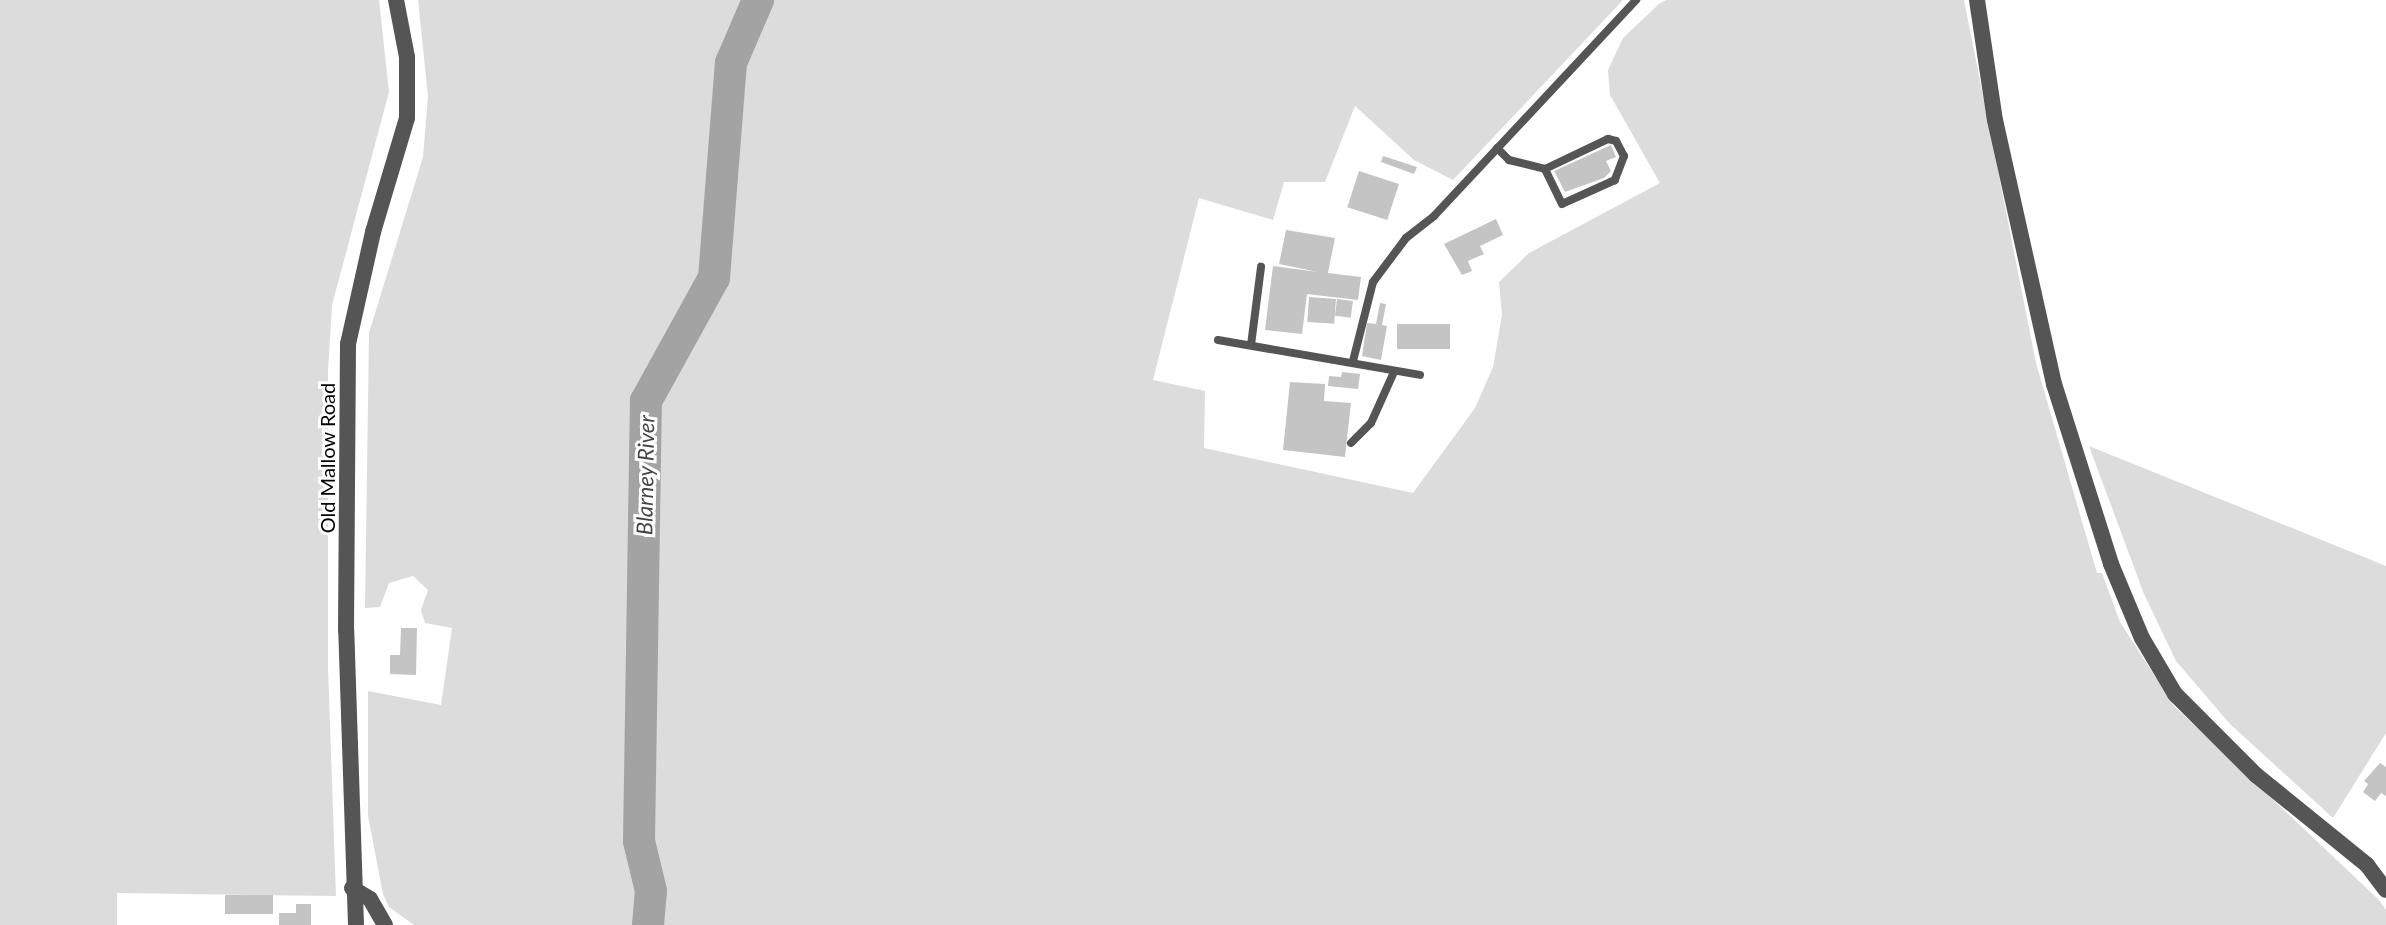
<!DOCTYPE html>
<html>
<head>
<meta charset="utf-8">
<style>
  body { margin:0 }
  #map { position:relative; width:2386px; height:925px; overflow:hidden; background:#fff; font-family:Lato,sans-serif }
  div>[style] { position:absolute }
  .green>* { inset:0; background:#dcdcdc }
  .river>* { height:32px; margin:-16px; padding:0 16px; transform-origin:16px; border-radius:16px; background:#a3a3a3 }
  .building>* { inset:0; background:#c4c4c4; transform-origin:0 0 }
  .service>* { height:8px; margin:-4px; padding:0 4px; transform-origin:4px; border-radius:4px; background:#555 }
  .minor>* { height:16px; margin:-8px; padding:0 8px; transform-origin:8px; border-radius:8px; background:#555 }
  .tertiary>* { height:16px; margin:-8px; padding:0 8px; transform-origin:8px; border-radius:8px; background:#555 }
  span { translate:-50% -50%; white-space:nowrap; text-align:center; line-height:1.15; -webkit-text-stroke:6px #fff; paint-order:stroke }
  .street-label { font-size:20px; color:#000 }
  .water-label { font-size:22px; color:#444; font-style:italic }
</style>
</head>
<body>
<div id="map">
  <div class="green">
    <i style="clip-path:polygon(0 0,379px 0,389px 92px,332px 305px,328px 371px,328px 667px,336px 896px,117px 893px,117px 925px,0 925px)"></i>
    <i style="clip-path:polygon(418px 0,752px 0,725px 61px,711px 278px,663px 367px,674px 368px,718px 288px,739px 64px,766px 0,1623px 0,1453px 180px,1414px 160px,1355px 106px,1325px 182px,1284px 182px,1273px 220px,1199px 198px,1153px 380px,1205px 391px,1204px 448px,1413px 493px,1475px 408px,1493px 367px,1502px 315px,1499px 282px,1529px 253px,1660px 183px,1610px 95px,1608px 70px,1623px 38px,1659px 4px,1666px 0,1964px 0,2036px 363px,2097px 573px,2102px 573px,2120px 622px,2174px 706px,2378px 899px,2386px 910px,2386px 925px,648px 925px,651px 892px,644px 898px,641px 925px,414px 925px,389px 907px,383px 894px,368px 816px,368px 691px,441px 705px,452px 628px,425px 623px,421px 610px,428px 590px,413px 576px,389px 583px,380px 607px,365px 608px,369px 333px,423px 157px,428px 96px)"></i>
    <i style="clip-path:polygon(2089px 446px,2386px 566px,2386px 733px,2333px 818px,2230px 724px,2176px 661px,2144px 594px)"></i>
  </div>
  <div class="river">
    <i style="left:648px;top:925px;width:34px;rotate:-85deg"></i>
    <i style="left:651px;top:891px;width:51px;rotate:-103.5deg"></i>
    <i style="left:639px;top:841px;width:440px;rotate:-89.1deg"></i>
    <i style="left:646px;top:401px;width:141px;rotate:-61.1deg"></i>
    <i style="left:714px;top:278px;width:216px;rotate:-85.5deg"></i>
    <i style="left:731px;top:63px;width:69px;rotate:-66.8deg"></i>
  </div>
  <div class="building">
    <i style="clip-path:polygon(1611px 145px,1616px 157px,1606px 161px,1611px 171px,1604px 178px,1565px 192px,1554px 171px)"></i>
    <i style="clip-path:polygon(1383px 156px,1417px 167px,1414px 174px,1381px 162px)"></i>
    <i style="left:1359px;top:171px;width:42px;height:38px;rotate:18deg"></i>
    <i style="clip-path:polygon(1496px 219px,1503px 235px,1480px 246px,1484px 254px,1468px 261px,1472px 271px,1462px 275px,1444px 244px)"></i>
    <i style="clip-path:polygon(1286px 230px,1335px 238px,1328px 273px,1361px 277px,1358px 300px,1307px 294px,1302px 334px,1265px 330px,1273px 266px,1318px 272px,1279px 264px)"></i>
    <i style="left:1309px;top:297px;width:27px;height:25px;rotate:4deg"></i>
    <i style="left:1337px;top:299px;width:16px;height:17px;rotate:7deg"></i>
    <i style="clip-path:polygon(1380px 303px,1386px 304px,1382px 325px,1387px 326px,1381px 360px,1362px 356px,1367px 323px,1376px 324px)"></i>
    <i style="left:1450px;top:324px;width:25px;height:53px;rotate:90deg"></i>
    <i style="clip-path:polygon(1342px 372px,1360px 374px,1358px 389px,1328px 386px,1329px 376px,1341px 377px)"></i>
    <i style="clip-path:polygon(1290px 382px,1325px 384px,1324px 401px,1351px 403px,1345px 457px,1283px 450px)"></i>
    <i style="clip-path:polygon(401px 628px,417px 628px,416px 675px,390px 674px,390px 655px,400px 655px)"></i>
    <i style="clip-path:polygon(2380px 763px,2386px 767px,2386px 796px,2381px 793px,2375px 801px,2363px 792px,2368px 784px,2364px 781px)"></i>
    <i style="left:225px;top:895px;width:48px;height:19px"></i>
    <i style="clip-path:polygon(296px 904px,311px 904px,311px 925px,279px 925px,279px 913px,296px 913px)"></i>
  </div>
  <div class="service">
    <i style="left:1497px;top:148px;width:17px;rotate:45deg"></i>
    <i style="left:1509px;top:160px;width:37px;rotate:14deg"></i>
    <i style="left:1545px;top:169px;width:70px;rotate:-25.5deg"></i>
    <i style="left:1608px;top:139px;width:8px;rotate:14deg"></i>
    <i style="left:1616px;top:141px;width:17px;rotate:62deg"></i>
    <i style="left:1624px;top:156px;width:26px;rotate:111deg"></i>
    <i style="left:1615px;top:180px;width:58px;rotate:155.6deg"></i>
    <i style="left:1562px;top:204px;width:39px;rotate:-116deg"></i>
    <i style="left:1218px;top:340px;width:205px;rotate:9.8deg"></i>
    <i style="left:1251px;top:345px;width:79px;rotate:-82.7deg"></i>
    <i style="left:1353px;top:361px;width:81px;rotate:-75.8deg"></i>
    <i style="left:1373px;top:282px;width:55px;rotate:-53.1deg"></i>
    <i style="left:1406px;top:238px;width:36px;rotate:-38deg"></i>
    <i style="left:1434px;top:216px;width:296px;rotate:-46.9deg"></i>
    <i style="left:1351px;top:443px;width:28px;rotate:-45deg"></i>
    <i style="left:1371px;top:423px;width:56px;rotate:-65.7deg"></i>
  </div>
  <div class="minor">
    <i style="left:352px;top:888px;width:21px;rotate:31deg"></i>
    <i style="left:370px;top:899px;width:30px;rotate:60deg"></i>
  </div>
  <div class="tertiary">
    <i style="left:1977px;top:0;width:121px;rotate:81.5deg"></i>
    <i style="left:1995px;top:120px;width:271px;rotate:77.4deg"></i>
    <i style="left:2054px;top:384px;width:189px;rotate:72.4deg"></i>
    <i style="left:2111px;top:564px;width:80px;rotate:67.3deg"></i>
    <i style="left:2142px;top:638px;width:65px;rotate:59.5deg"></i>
    <i style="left:2175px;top:694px;width:115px;rotate:45deg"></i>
    <i style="left:2256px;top:775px;width:143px;rotate:39deg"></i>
    <i style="left:2367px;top:865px;width:31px;rotate:53deg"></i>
    <i style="left:356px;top:925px;width:295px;rotate:-91.9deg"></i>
    <i style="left:346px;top:630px;width:286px;rotate:-89.6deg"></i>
    <i style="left:348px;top:344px;width:115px;rotate:-77.4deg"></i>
    <i style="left:373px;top:232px;width:119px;rotate:-73.4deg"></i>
    <i style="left:407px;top:118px;width:61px;rotate:-90deg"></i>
    <i style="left:407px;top:57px;width:58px;rotate:-100.9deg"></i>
  </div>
  <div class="street-label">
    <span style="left:327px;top:458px;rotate:-90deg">Old Mallow Road</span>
  </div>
  <div class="water-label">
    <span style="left:645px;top:475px;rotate:-89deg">Blarney River</span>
  </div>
</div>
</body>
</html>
